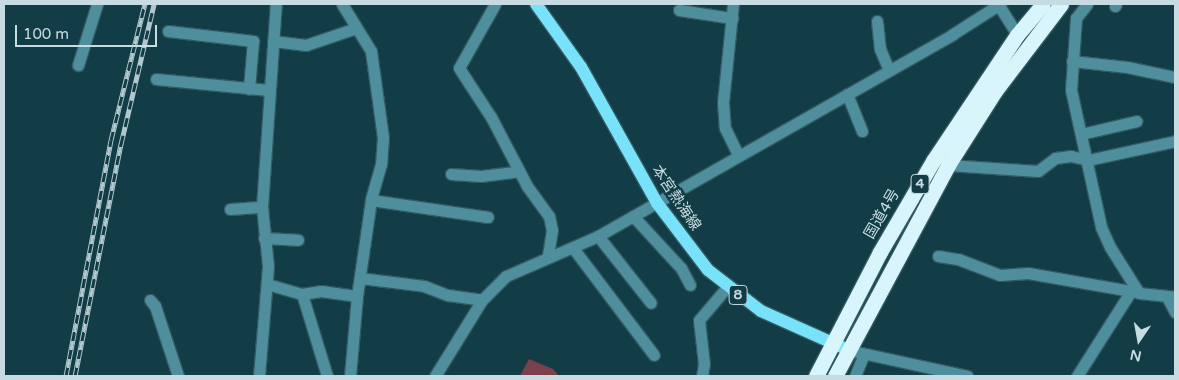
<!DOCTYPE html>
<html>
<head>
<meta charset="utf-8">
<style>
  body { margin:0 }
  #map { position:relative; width:1179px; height:380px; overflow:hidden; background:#133d46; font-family:"Varela Round","Noto Sans JP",sans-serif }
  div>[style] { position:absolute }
  .green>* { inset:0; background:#7a404d }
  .roads { filter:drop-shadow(1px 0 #335a62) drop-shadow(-1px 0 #335a62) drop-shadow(0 1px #335a62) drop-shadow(0 -1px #335a62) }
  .minor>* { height:11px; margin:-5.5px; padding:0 5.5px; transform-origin:5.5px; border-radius:5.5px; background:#4f8f9d }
  .major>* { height:12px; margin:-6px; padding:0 6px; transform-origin:6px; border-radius:6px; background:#78e2fb }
  .highway>* { height:15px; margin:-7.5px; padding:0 7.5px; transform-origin:7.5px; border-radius:7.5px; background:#d9f5fc }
  .rail>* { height:5px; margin-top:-2.5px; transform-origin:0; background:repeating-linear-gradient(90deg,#133d46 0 9px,#b1c8cf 0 18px); box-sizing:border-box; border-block:1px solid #b1c8cf }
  span { translate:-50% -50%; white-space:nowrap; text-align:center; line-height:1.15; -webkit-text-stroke:4.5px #133d46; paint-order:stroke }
  .shield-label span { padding:1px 4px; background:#133d46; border:1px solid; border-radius:4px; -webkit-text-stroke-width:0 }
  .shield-label { font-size:14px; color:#c7dce2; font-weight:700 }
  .street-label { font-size:15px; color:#c7dce2 }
  .frame { position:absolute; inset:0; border:5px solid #c7dce2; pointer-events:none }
  .north { position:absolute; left:1114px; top:315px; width:50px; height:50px; -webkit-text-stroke:4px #133d46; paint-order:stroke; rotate:192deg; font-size:14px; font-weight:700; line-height:20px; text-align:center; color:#c7dce2 }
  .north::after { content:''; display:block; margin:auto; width:18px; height:22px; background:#c7dce2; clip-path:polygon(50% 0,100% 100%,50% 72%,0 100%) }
  .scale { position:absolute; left:15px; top:25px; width:142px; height:22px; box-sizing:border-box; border:2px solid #c7dce2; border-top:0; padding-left:6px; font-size:15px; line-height:18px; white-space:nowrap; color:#c7dce2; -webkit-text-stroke:4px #133d46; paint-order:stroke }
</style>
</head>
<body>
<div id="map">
  <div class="green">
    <i style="clip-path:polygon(529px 359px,553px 369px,559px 376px,520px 376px)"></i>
  </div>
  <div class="roads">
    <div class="minor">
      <i style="left:342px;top:4px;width:55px;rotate:58.3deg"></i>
      <i style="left:371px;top:51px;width:87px;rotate:82.1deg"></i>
      <i style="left:383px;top:137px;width:27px;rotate:94deg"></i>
      <i style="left:381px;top:164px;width:37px;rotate:106deg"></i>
      <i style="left:371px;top:200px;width:97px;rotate:98.3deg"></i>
      <i style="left:357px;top:296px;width:80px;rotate:95deg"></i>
      <i style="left:495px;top:4px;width:73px;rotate:119.4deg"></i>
      <i style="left:459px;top:68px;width:59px;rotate:56.9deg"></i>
      <i style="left:491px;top:117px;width:78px;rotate:62.4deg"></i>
      <i style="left:527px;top:186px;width:37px;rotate:54deg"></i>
      <i style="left:549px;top:216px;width:14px;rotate:78deg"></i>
      <i style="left:552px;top:230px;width:26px;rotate:99deg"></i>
      <i style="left:733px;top:4px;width:99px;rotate:95.8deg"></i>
      <i style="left:723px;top:102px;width:26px;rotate:86deg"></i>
      <i style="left:725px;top:128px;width:30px;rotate:64deg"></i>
      <i style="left:998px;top:4px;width:36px;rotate:58deg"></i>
      <i style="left:1087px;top:4px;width:18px;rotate:128deg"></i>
      <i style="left:1076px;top:18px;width:72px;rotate:94deg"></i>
      <i style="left:1071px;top:90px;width:140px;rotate:77.6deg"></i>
      <i style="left:1101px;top:227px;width:22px;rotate:66deg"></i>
      <i style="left:1110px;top:247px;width:54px;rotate:57.8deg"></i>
      <i style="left:1139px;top:293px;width:36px;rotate:6deg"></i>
      <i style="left:1115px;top:6px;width:2px;rotate:-63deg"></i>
      <i style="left:679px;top:10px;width:54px;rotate:8.6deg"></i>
      <i style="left:877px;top:21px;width:28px;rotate:84deg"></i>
      <i style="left:880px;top:49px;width:23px;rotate:67deg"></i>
      <i style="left:168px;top:31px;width:86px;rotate:6.7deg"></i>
      <i style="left:253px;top:41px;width:48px;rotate:94.8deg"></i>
      <i style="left:273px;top:41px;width:33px;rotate:7deg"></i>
      <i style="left:306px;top:45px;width:53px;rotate:-18.8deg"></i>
      <i style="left:1072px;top:61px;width:55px;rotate:6.2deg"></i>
      <i style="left:1127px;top:67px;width:49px;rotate:11.8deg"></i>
      <i style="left:78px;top:65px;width:64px;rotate:-72.7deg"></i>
      <i style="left:156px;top:79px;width:113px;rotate:5.6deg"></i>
      <i style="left:847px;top:94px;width:40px;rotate:68deg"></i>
      <i style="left:1081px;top:134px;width:57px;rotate:-13.1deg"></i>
      <i style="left:948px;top:165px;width:90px;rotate:3.8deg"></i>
      <i style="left:1038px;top:171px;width:21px;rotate:-37deg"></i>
      <i style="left:1055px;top:158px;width:16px;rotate:-7deg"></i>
      <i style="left:1071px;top:156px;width:17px;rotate:13deg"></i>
      <i style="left:1088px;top:160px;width:89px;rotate:-12.3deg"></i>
      <i style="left:451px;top:174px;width:30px;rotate:4deg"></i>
      <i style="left:481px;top:176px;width:38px;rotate:-7deg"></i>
      <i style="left:371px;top:200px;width:118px;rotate:8.3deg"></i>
      <i style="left:230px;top:209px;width:32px;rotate:-4deg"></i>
      <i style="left:633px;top:216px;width:71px;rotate:47.3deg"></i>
      <i style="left:681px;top:268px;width:19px;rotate:62deg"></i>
      <i style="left:598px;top:236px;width:85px;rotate:51.7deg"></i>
      <i style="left:264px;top:238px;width:34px;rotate:3deg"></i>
      <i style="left:573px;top:248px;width:134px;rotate:52.9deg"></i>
      <i style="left:938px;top:256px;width:20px;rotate:9deg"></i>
      <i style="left:958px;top:259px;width:45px;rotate:20.9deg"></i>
      <i style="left:1000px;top:275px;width:28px;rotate:-4deg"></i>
      <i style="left:1028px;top:273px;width:105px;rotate:9.9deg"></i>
      <i style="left:360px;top:278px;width:64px;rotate:7.1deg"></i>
      <i style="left:424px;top:286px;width:26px;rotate:21deg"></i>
      <i style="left:448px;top:295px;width:34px;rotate:8deg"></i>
      <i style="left:267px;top:284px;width:36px;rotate:16deg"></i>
      <i style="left:302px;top:294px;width:19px;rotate:-9deg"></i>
      <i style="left:321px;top:291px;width:36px;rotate:8deg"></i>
      <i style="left:302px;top:294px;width:86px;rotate:73deg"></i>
      <i style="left:1168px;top:299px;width:15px;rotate:62deg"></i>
      <i style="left:150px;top:300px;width:8px;rotate:50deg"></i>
      <i style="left:155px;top:306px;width:74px;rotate:71.8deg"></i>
      <i style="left:848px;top:350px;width:122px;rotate:12.3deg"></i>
      <i style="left:259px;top:376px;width:110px;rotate:-85.3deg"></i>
      <i style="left:268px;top:266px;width:59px;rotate:-95.8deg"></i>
      <i style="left:262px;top:207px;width:203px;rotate:-86.1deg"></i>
      <i style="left:435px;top:376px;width:89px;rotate:-58.3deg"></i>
      <i style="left:482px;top:300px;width:34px;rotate:-45deg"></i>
      <i style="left:506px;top:276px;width:100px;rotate:-23.5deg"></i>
      <i style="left:598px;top:236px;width:408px;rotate:-29.6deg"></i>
      <i style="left:953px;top:34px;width:56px;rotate:-32.6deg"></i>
      <i style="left:702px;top:376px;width:12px;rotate:-81deg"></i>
      <i style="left:704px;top:364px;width:44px;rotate:-96.5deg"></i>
      <i style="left:699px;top:320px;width:43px;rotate:-49.7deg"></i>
      <i style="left:855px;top:376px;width:24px;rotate:-68deg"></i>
      <i style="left:1077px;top:376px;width:101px;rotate:-57.6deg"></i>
      <i style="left:1131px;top:291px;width:5px;rotate:11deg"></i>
    </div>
    <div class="major">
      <i style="left:536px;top:4px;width:77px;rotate:54.5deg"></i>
      <i style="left:581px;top:67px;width:156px;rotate:60.8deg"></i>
      <i style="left:657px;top:203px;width:84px;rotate:52.7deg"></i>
      <i style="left:708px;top:270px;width:67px;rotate:37.7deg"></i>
      <i style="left:761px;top:311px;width:95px;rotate:24.1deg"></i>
    </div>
    <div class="highway">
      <i style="left:816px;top:376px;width:140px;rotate:-62.7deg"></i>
      <i style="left:880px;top:252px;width:105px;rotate:-59.8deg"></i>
      <i style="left:933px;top:161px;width:151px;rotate:-56.3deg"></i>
      <i style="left:1017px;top:35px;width:40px;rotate:-50deg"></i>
      <i style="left:835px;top:376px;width:239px;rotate:-61.8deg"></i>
      <i style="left:948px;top:165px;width:88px;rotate:-57.6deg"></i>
      <i style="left:995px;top:91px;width:109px;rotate:-52.8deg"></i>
    </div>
  </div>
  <div class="rail">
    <i style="left:66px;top:376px;width:240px;rotate:-79.2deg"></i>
    <i style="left:111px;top:140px;width:140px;rotate:-76deg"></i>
    <i style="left:75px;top:376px;width:237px;rotate:-78.8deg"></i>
    <i style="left:121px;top:144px;width:144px;rotate:-76.7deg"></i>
  </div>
  <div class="shield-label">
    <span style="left:920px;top:184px">4</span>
    <span style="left:738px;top:295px">8</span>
  </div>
  <div class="street-label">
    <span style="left:676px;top:198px;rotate:56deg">本宮熱海線</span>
    <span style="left:882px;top:214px;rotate:-60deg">国道4号</span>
  </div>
  <div class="frame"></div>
  <div class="north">N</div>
  <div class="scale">100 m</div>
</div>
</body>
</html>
